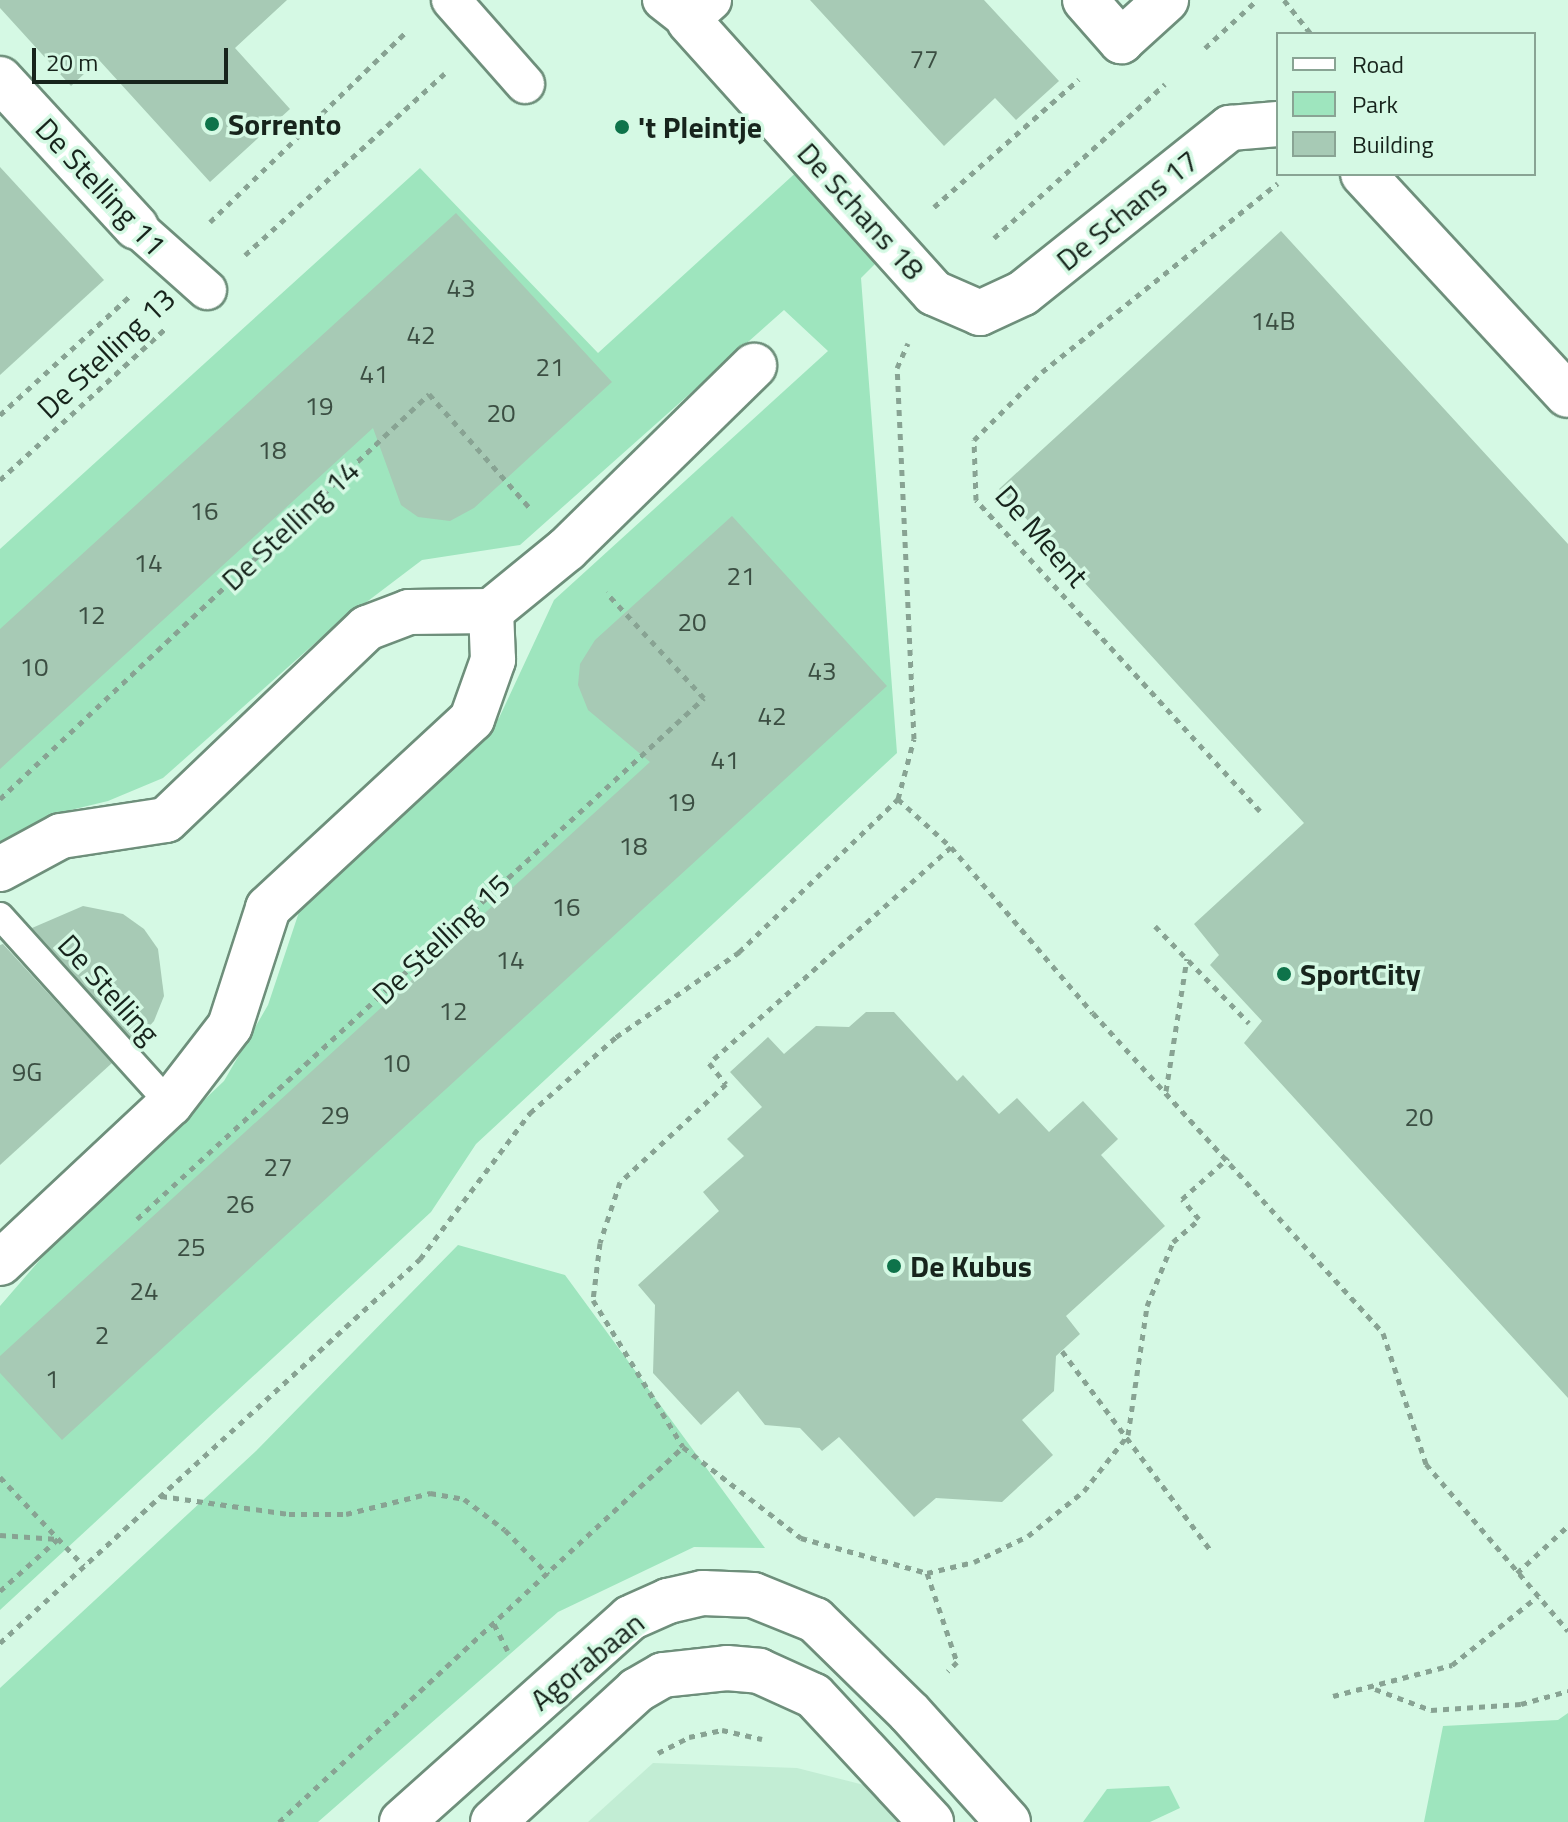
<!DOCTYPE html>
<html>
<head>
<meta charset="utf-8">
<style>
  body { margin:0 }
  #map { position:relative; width:1568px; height:1822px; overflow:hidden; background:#d5f9e4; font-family:"Titillium Web",sans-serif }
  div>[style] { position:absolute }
  .built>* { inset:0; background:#c2edd4 }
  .green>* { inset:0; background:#9ee5be }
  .building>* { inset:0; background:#a7cab5 }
  .path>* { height:5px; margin-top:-2.5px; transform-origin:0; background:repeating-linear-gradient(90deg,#88a393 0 6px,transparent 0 12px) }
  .roads { filter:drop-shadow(2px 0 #6e8f7b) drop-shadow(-2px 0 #6e8f7b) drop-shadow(0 2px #6e8f7b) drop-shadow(0 -2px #6e8f7b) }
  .service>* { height:26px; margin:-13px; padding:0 13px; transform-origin:13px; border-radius:13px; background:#fff }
  .pedestrian>* { height:38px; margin:-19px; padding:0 19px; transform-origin:19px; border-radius:19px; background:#fff }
  .minor>* { height:44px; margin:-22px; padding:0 22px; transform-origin:22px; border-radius:22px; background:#fff }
  .tertiary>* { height:44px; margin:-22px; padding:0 22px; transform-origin:22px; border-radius:22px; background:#fff }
  .dots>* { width:22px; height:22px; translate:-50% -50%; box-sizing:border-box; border:4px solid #d5f9e4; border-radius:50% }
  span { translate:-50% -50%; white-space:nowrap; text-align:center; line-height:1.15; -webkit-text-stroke:7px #d5f9e4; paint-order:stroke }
  .number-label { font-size:26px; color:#3b4e42 }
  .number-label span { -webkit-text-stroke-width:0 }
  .poi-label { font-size:30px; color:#17241c; font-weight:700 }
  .left { translate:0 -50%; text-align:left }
  .street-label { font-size:30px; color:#17241c }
  .legend { position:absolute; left:1276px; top:32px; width:260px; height:144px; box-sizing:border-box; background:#d5f9e4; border:2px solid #89a494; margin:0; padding:10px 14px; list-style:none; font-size:24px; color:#17241c }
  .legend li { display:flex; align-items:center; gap:16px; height:40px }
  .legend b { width:40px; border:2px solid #89a494 }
  .scale { position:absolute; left:32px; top:48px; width:196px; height:36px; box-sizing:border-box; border:4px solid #17241c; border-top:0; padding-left:10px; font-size:24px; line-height:28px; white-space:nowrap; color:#17241c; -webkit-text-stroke:6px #d5f9e4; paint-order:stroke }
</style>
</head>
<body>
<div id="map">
  <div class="built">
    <i style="clip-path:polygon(653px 1763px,797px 1768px,876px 1788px,907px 1822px,588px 1822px)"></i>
  </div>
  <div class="green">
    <i style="clip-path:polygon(813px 157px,893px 246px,861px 278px,897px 753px,476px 1144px,431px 1212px,0 1610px,0 1306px,58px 1239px,224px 1081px,268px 1005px,304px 897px,499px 718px,554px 600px,828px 351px,784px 310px,520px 545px,422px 560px,331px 629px,163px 778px,108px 801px,50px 815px,0 852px,0 549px,420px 168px,598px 353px)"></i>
    <i style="clip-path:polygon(458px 1245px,565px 1275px,765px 1548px,694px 1547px,558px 1612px,318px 1822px,0 1822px,0 1688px,256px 1451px)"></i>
    <i style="clip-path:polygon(1568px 1713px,1568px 1822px,1424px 1822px,1443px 1726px,1558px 1720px)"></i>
    <i style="clip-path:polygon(1169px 1786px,1180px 1808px,1150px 1822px,1083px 1822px,1107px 1789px)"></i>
  </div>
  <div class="building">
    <i style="clip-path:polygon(0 0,287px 0,235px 48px,290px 109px,210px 182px,99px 60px,71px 86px,0 8px)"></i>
    <i style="clip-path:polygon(810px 0,984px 0,1059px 81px,1016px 120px,995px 98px,944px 146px)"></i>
    <i style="clip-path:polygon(0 167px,104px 280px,0 375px)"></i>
    <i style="clip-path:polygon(456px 213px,612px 382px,474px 508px,450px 521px,418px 517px,401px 505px,373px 428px,0 769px,0 629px)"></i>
    <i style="clip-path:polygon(1281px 231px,1568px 544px,1568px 1398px,1244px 1043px,1262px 1021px,1210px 965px,1219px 955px,1194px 924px,1304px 823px,999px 489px)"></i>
    <i style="clip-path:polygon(732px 516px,887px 686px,62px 1440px,0 1373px,0 1356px,650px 762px,588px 710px,578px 685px,580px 664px,595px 640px)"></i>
    <i style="clip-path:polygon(83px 906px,123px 914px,144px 929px,158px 949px,164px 996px,154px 1021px,135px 1042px,32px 928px)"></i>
    <i style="clip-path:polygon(3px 944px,112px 1063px,0 1165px,0 945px)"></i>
    <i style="clip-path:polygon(866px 1012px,894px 1012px,957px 1081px,963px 1075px,999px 1114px,1017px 1098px,1049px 1132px,1083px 1101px,1118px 1139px,1101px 1155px,1165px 1226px,1066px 1316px,1080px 1334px,1056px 1356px,1054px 1391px,1022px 1420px,1053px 1455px,1002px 1502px,936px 1498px,914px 1517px,839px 1437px,822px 1451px,800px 1428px,765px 1425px,738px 1391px,701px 1425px,653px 1373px,655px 1305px,638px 1285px,719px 1211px,703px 1192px,744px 1156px,727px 1139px,762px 1107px,730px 1072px,768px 1037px,784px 1054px,816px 1026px,849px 1027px)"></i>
  </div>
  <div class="path">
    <i style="left:1284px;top:0;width:43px;rotate:51.5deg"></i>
    <i style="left:1205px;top:48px;width:71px;rotate:-42.7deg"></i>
    <i style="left:934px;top:207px;width:193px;rotate:-41.4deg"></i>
    <i style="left:210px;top:222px;width:274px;rotate:-44.1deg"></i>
    <i style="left:994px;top:238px;width:230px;rotate:-42deg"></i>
    <i style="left:245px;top:255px;width:270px;rotate:-42.3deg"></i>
    <i style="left:0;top:415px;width:179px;rotate:-42.5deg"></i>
    <i style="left:0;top:480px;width:226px;rotate:-42.5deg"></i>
    <i style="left:0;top:799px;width:590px;rotate:-43.35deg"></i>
    <i style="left:429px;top:394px;width:152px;rotate:48.5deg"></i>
    <i style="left:898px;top:799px;width:72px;rotate:42.2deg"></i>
    <i style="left:951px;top:847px;width:218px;rotate:49.5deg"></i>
    <i style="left:1093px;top:1013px;width:432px;rotate:47.8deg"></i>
    <i style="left:1383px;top:1333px;width:138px;rotate:71.8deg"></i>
    <i style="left:1426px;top:1464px;width:219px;rotate:49.6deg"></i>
    <i style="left:1260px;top:811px;width:421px;rotate:-132.4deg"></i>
    <i style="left:976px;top:500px;width:60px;rotate:-91.9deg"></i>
    <i style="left:974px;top:440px;width:96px;rotate:-45deg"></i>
    <i style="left:1042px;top:372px;width:302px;rotate:-38.7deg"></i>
    <i style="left:951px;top:847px;width:324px;rotate:138.2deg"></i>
    <i style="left:709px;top:1063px;width:27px;rotate:51deg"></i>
    <i style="left:726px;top:1084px;width:144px;rotate:137.2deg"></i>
    <i style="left:620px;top:1182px;width:64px;rotate:108.2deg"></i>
    <i style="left:600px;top:1243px;width:57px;rotate:97deg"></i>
    <i style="left:593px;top:1300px;width:172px;rotate:58.5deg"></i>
    <i style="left:683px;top:1447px;width:149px;rotate:37.6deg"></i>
    <i style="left:801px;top:1538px;width:131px;rotate:15.5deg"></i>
    <i style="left:927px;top:1573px;width:48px;rotate:-13.2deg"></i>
    <i style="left:974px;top:1562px;width:60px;rotate:-25.7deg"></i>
    <i style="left:1028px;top:1536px;width:72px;rotate:-38.8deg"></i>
    <i style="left:1084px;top:1491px;width:71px;rotate:-51.8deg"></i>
    <i style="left:1128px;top:1435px;width:130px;rotate:-81.6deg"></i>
    <i style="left:1147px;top:1306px;width:69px;rotate:-67.9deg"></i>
    <i style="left:1173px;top:1242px;width:35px;rotate:-41deg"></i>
    <i style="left:1199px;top:1219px;width:26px;rotate:-130deg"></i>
    <i style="left:1182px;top:1199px;width:62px;rotate:-41.7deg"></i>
    <i style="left:1155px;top:926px;width:135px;rotate:45.9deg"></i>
    <i style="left:1166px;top:1091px;width:134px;rotate:-81deg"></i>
    <i style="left:137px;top:1219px;width:770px;rotate:-42.58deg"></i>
    <i style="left:704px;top:698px;width:144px;rotate:-132.8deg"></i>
    <i style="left:1062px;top:1351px;width:251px;rotate:53.3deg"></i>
    <i style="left:0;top:1477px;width:122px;rotate:46.7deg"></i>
    <i style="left:161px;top:1496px;width:129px;rotate:8deg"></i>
    <i style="left:289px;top:1514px;width:57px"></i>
    <i style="left:346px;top:1514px;width:87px;rotate:-14deg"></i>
    <i style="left:430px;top:1493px;width:35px;rotate:10deg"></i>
    <i style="left:464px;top:1499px;width:51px;rotate:37.1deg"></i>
    <i style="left:505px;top:1530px;width:62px;rotate:45.7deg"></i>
    <i style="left:0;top:1535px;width:58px;rotate:3.9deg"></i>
    <i style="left:927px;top:1573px;width:94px;rotate:71.4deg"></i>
    <i style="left:957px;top:1662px;width:13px;rotate:135deg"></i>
    <i style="left:1517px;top:1573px;width:69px;rotate:-42.7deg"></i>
    <i style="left:0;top:1591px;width:78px;rotate:-41.9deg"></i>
    <i style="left:494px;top:1624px;width:30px;rotate:63deg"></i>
    <i style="left:0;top:1643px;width:569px;rotate:-42.44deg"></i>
    <i style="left:420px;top:1259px;width:183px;rotate:-53deg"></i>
    <i style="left:530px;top:1113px;width:115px;rotate:-41.5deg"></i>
    <i style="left:616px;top:1037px;width:150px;rotate:-34.6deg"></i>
    <i style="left:739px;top:952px;width:221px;rotate:-43.9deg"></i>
    <i style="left:898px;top:799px;width:62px;rotate:-75.1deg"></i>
    <i style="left:914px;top:739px;width:371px;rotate:-92.6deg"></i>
    <i style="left:897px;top:368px;width:27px;rotate:-66deg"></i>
    <i style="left:1375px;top:1689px;width:60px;rotate:20.6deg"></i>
    <i style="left:1431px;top:1710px;width:90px;rotate:-3.8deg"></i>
    <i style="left:1521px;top:1704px;width:49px;rotate:-15.5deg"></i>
    <i style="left:1333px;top:1696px;width:123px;rotate:-14.6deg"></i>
    <i style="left:1452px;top:1665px;width:110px;rotate:-38.7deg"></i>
    <i style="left:658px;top:1753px;width:35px;rotate:-27deg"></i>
    <i style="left:689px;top:1737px;width:34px;rotate:-12deg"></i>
    <i style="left:722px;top:1730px;width:41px;rotate:12.7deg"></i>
    <i style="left:279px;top:1822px;width:551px;rotate:-42.87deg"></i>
  </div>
  <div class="roads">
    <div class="service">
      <i style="left:0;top:916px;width:253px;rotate:47.9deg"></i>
    </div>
    <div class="pedestrian">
      <i style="left:451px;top:0;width:112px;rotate:48.6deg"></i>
      <i style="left:662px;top:0;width:34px;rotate:38deg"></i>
      <i style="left:689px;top:21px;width:31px;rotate:-42deg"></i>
      <i style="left:136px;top:227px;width:95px;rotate:41.6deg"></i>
    </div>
    <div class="minor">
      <i style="left:1085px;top:0;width:55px;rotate:48.7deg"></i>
      <i style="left:1121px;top:41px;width:61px;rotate:-42.3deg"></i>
      <i style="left:689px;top:21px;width:366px;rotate:48deg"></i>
      <i style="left:934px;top:293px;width:50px;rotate:23.5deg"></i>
      <i style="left:980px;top:313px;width:47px;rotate:-24.9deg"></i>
      <i style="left:1023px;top:293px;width:265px;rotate:-38.6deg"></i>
      <i style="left:1230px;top:128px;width:48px;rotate:-4.8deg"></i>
      <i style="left:0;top:79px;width:201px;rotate:47.4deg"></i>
      <i style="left:1363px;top:174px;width:301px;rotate:47.2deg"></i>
      <i style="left:0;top:869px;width:69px;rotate:-28.4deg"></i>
      <i style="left:61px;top:836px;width:106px;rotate:-8.7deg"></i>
      <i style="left:166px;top:820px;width:278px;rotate:-43.7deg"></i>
      <i style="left:367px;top:628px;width:45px;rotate:-20.9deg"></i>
      <i style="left:409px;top:612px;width:82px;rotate:-0.7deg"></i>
      <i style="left:0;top:1263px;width:233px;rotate:-43.1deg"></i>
      <i style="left:170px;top:1104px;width:98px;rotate:-52.4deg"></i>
      <i style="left:230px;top:1026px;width:124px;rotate:-72.1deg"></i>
      <i style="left:268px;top:908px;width:278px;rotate:-42.8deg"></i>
      <i style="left:472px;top:719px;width:63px;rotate:-70.4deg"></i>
      <i style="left:493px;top:660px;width:49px;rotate:-92.3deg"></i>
      <i style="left:491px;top:611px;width:98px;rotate:-39.2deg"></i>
      <i style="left:567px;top:549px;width:262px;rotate:-44.4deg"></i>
    </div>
    <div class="tertiary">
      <i style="left:402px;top:1822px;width:306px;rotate:-41.8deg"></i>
      <i style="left:630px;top:1618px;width:42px;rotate:-24.1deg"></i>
      <i style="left:668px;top:1601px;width:36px;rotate:-13deg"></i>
      <i style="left:703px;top:1593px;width:50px;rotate:2.3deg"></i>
      <i style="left:753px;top:1595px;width:67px;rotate:22deg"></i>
      <i style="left:815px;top:1620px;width:132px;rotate:44.4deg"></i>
      <i style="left:909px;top:1712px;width:148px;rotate:48deg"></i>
      <i style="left:493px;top:1822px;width:195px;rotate:-42.5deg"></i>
      <i style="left:637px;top:1690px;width:30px;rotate:-30deg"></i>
      <i style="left:663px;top:1675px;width:64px;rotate:-6.2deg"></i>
      <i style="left:727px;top:1668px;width:32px;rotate:5deg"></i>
      <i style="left:759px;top:1671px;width:60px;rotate:24.4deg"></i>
      <i style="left:814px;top:1696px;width:172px;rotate:47.1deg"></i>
    </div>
  </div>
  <div class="dots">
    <i style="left:212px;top:124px;background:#0e734a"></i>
    <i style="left:622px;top:127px;background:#0e734a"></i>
    <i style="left:1284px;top:974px;background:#0e734a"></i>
    <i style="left:894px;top:1266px;background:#0e734a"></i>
  </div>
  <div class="number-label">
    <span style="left:924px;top:59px">77</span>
    <span style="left:461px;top:288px">43</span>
    <span style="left:1273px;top:321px">14B</span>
    <span style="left:421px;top:335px">42</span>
    <span style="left:550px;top:367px">21</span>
    <span style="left:374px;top:374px">41</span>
    <span style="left:319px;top:406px">19</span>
    <span style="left:501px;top:413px">20</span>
    <span style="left:272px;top:450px">18</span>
    <span style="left:204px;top:511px">16</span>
    <span style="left:148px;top:563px">14</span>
    <span style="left:741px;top:576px">21</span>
    <span style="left:91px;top:615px">12</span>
    <span style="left:692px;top:622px">20</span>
    <span style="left:34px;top:667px">10</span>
    <span style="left:822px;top:671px">43</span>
    <span style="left:772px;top:716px">42</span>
    <span style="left:725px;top:760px">41</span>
    <span style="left:681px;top:802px">19</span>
    <span style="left:633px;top:846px">18</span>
    <span style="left:566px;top:907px">16</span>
    <span style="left:510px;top:960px">14</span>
    <span style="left:453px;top:1011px">12</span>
    <span style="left:396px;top:1063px">10</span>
    <span style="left:27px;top:1072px">9G</span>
    <span style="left:335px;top:1115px">29</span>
    <span style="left:1419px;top:1117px">20</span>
    <span style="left:278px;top:1167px">27</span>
    <span style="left:240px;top:1204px">26</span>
    <span style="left:191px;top:1247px">25</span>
    <span style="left:144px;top:1291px">24</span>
    <span style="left:102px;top:1335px">2</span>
    <span style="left:52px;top:1379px">1</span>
  </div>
  <div class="poi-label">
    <span class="left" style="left:228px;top:124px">Sorrento</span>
    <span class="left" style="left:638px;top:127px">'t Pleintje</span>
    <span class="left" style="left:1300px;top:974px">SportCity</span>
    <span class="left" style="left:910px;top:1266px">De Kubus</span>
  </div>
  <div class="street-label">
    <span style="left:101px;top:187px;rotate:47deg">De Stelling 11</span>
    <span style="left:1127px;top:210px;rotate:-39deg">De Schans 17</span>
    <span style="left:861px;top:211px;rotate:48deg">De Schans 18</span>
    <span style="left:106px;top:353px;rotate:-43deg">De Stelling 13</span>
    <span style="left:290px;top:525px;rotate:-43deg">De Stelling 14</span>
    <span style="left:1042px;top:536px;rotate:49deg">De Meent</span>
    <span style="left:441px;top:939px;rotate:-43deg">De Stelling 15</span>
    <span style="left:109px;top:989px;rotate:48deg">De Stelling</span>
    <span style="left:587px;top:1661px;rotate:-39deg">Agorabaan</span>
  </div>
  <ul class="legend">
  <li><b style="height:10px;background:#fff"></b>Road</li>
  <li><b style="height:22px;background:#9ee5be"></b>Park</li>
  <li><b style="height:22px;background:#a7cab5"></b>Building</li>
  </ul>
  <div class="scale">20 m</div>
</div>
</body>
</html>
